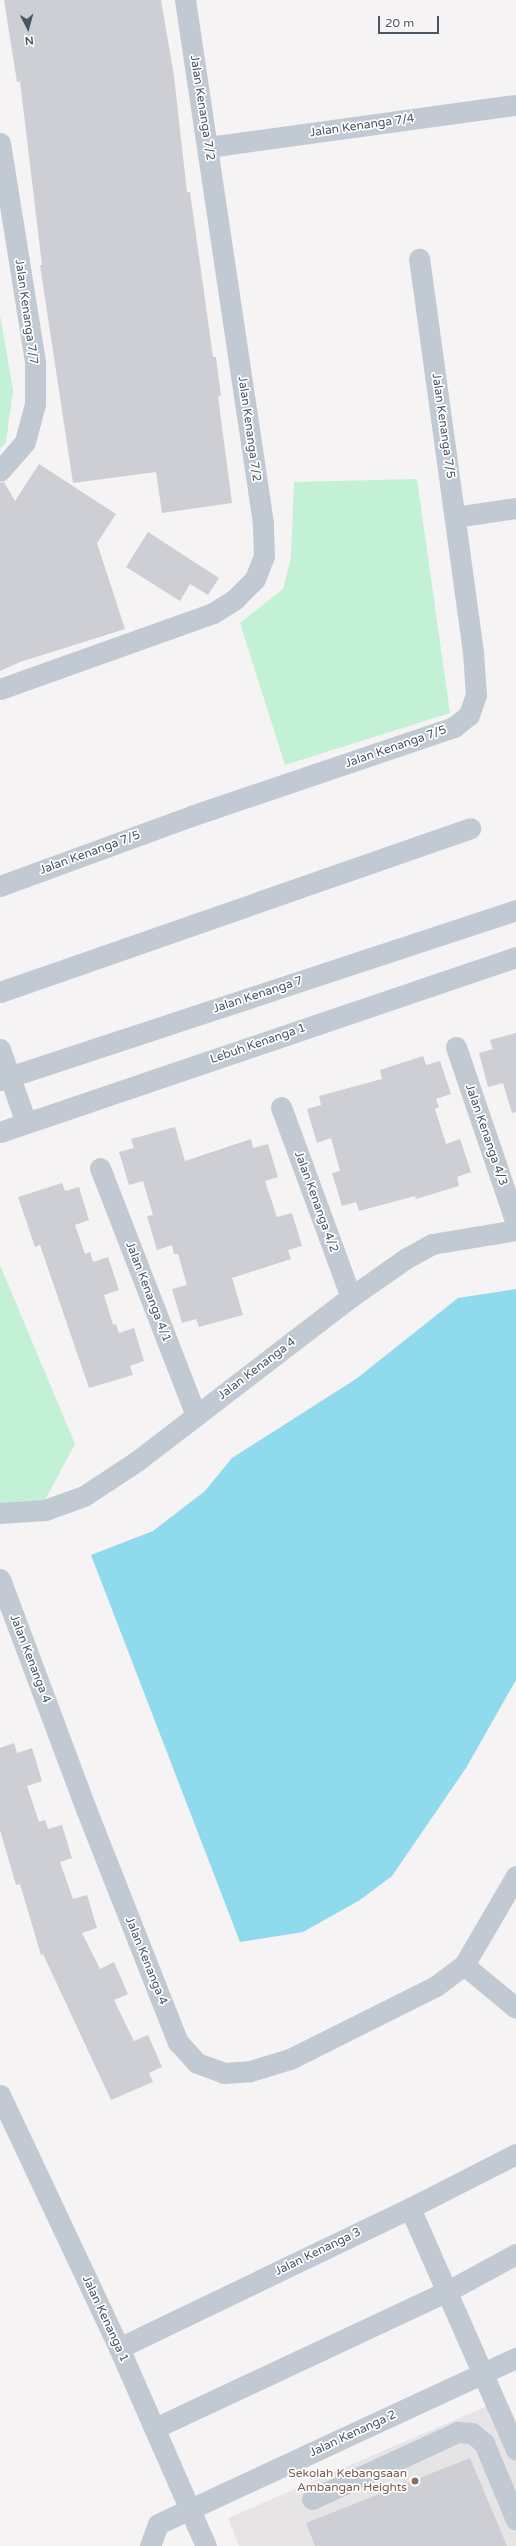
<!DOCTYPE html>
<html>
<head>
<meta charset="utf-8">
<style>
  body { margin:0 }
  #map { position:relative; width:516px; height:2546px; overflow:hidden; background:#f5f3f3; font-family:"Varela Round",sans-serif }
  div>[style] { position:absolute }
  .education>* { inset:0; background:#e6e4e5 }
  .green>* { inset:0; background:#c3f1d5 }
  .water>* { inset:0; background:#90daee }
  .building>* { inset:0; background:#cdcfd5 }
  .minor>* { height:21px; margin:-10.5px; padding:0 10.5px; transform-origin:10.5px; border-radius:10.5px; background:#c1cad2 }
  .dots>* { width:11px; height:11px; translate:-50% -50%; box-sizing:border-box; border:2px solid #fff; border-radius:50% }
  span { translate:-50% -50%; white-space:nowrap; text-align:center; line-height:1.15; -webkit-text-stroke:3.5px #fff; paint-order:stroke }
  .street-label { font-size:12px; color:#4a5661 }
  .education-label { font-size:12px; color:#785e54 }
  .right { translate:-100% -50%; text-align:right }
  .north { position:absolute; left:8px; top:8px; width:40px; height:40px; -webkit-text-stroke:3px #fff; paint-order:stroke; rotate:174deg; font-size:11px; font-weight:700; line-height:16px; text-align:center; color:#4a5661 }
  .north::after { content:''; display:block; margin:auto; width:14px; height:18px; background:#4a5661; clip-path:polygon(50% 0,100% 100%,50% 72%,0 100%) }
  .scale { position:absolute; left:378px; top:16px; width:61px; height:18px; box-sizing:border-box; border:2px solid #4a5661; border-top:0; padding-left:5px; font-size:12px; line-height:14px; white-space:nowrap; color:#4a5661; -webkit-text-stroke:3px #fff; paint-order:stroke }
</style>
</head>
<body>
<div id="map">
  <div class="education">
    <i style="clip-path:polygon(494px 2403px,516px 2444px,516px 2546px,239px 2546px,228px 2518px)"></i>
  </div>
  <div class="green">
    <i style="clip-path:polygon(0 315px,13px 390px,6px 442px,0 449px)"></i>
    <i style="clip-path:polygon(417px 479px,450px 713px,285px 765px,240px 623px,283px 589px,291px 557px,294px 482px)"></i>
    <i style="clip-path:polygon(0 1265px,75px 1444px,44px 1502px,0 1505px)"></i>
  </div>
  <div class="water">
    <i style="clip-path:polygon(516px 1289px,516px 1680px,466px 1768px,392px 1876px,360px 1900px,303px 1932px,240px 1942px,91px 1555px,153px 1531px,205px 1491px,232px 1458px,356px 1379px,458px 1298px)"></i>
  </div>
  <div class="building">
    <i style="clip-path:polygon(4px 0,161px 0,174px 76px,187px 192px,190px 192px,213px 357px,216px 357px,221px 396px,218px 396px,232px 503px,162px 513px,156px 472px,73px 483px,40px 265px,42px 265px,20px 81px,17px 82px)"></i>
    <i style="clip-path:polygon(39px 464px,116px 514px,97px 543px,125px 629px,20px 662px,0 671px,0 483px,4px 482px,15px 501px)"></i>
    <i style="clip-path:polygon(148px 532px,219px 578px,208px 595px,190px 584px,180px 601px,126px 567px)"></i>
    <i style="clip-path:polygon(516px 1033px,516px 1112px,512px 1113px,503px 1083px,488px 1087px,479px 1053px,493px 1049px,490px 1040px)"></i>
    <i style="clip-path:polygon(423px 1056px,426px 1065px,440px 1061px,451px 1094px,436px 1099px,439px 1107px,435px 1109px,446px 1144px,460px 1139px,471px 1172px,457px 1177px,459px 1186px,416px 1199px,415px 1196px,359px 1211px,356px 1202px,342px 1206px,332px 1173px,340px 1171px,331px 1138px,317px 1143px,307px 1109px,321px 1105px,319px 1096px,382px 1079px,380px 1070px)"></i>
    <i style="clip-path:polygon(175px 1127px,185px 1161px,251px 1139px,253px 1148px,268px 1144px,278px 1177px,265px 1181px,277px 1217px,292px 1213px,302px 1246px,288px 1250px,291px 1259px,232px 1278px,243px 1315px,199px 1327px,196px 1319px,182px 1323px,172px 1289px,187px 1285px,178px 1254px,174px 1254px,172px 1245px,157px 1250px,147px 1216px,153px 1215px,143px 1181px,129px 1185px,119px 1152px,134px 1148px,131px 1139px)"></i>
    <i style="clip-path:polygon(62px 1183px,65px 1191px,79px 1187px,89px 1220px,75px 1225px,85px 1254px,90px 1252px,93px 1262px,108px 1257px,119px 1290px,104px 1295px,113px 1325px,116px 1324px,119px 1333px,134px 1328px,144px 1361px,130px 1366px,133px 1375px,89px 1388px,40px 1245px,35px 1247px,18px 1197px)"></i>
    <i style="clip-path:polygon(14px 1743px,17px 1753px,32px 1748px,36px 1761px,42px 1781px,27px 1786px,39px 1822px,45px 1820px,48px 1829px,62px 1825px,72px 1858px,60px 1862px,73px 1899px,87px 1895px,97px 1928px,82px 1933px,100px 1969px,114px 1962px,128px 1994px,114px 2000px,130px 2033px,134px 2041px,148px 2035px,162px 2067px,149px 2073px,153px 2082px,111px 2100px,43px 1954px,41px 1955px,20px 1884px,16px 1885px,0 1830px,0 1748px)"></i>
    <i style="clip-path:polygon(470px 2458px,507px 2546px,315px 2546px,306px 2523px)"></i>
  </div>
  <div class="minor">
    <i style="left:0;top:143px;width:222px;rotate:80.9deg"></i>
    <i style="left:35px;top:362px;width:42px;rotate:90deg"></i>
    <i style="left:35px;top:404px;width:39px;rotate:105deg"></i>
    <i style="left:25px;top:442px;width:38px;rotate:131deg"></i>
    <i style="left:208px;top:147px;width:311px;rotate:-7.8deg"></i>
    <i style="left:455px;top:517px;width:62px;rotate:-8.4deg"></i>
    <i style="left:0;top:689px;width:226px;rotate:-19.6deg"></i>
    <i style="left:213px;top:613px;width:26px;rotate:-32deg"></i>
    <i style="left:235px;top:599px;width:28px;rotate:-45deg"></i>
    <i style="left:255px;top:579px;width:25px;rotate:-69deg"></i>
    <i style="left:264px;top:556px;width:33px;rotate:-92deg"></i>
    <i style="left:263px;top:523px;width:529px;rotate:-98.48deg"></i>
    <i style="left:0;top:886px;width:203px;rotate:-20.1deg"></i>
    <i style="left:191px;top:816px;width:278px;rotate:-18.7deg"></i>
    <i style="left:454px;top:727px;width:19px;rotate:-39deg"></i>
    <i style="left:469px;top:715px;width:21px;rotate:-71deg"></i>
    <i style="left:476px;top:695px;width:43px;rotate:-94deg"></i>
    <i style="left:473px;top:652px;width:397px;rotate:-97.8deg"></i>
    <i style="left:0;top:992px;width:498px;rotate:-19.2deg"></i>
    <i style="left:456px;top:1047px;width:186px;rotate:71.2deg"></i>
    <i style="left:0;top:1049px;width:78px;rotate:70.6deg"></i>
    <i style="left:0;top:1080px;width:543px;rotate:-18.23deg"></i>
    <i style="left:281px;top:1107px;width:202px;rotate:69.8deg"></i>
    <i style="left:0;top:1132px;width:545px;rotate:-18.73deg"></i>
    <i style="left:100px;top:1168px;width:266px;rotate:68.8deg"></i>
    <i style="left:0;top:1513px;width:45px;rotate:-3.8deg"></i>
    <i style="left:45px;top:1510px;width:41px;rotate:-19.7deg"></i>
    <i style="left:84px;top:1496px;width:64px;rotate:-33.4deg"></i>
    <i style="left:137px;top:1461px;width:270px;rotate:-37.5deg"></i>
    <i style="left:351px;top:1297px;width:66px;rotate:-35.1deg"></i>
    <i style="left:405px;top:1259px;width:31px;rotate:-29deg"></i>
    <i style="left:432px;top:1244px;width:85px;rotate:-9.5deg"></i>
    <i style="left:0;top:1579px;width:246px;rotate:69.5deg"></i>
    <i style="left:86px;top:1809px;width:251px;rotate:68.5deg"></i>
    <i style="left:178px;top:2042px;width:28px;rotate:48deg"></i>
    <i style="left:197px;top:2063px;width:29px;rotate:20deg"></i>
    <i style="left:224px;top:2073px;width:26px;rotate:-4deg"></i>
    <i style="left:250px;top:2071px;width:42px;rotate:-16.7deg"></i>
    <i style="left:290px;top:2059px;width:163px;rotate:-26.6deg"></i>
    <i style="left:436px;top:1986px;width:35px;rotate:-37deg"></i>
    <i style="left:464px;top:1965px;width:103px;rotate:-59.7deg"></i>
    <i style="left:464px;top:1965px;width:67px;rotate:39.6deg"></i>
    <i style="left:0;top:2095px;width:280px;rotate:64.8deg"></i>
    <i style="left:119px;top:2348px;width:216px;rotate:66.3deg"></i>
    <i style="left:410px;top:2208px;width:264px;rotate:66.3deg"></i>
    <i style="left:119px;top:2348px;width:323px;rotate:-25.7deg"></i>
    <i style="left:410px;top:2208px;width:119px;rotate:-27deg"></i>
    <i style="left:155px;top:2428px;width:323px;rotate:-25.1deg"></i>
    <i style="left:448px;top:2291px;width:77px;rotate:-28.6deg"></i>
    <i style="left:312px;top:2499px;width:161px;rotate:-24.7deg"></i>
    <i style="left:458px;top:2432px;width:14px;rotate:4deg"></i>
    <i style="left:472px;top:2433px;width:16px;rotate:40deg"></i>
    <i style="left:484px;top:2443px;width:83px;rotate:67.4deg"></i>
    <i style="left:150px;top:2546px;width:23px;rotate:-70deg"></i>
    <i style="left:158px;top:2524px;width:395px;rotate:-24.9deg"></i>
  </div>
  <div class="dots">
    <i style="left:415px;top:2481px;background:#8d6e63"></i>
  </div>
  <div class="street-label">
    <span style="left:202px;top:108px;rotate:81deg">Jalan Kenanga 7/2</span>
    <span style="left:362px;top:126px;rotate:-8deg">Jalan Kenanga 7/4</span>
    <span style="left:26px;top:312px;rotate:82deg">Jalan Kenanga 7/7</span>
    <span style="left:443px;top:426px;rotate:82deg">Jalan Kenanga 7/5</span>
    <span style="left:249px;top:429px;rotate:82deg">Jalan Kenanga 7/2</span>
    <span style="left:396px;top:747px;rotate:-19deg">Jalan Kenanga 7/5</span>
    <span style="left:90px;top:853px;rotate:-20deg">Jalan Kenanga 7/5</span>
    <span style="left:258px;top:995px;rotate:-18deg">Jalan Kenanga 7</span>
    <span style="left:258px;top:1044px;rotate:-19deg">Lebuh Kenanga 1</span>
    <span style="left:486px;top:1135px;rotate:71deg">Jalan Kenanga 4/3</span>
    <span style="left:316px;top:1202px;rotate:70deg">Jalan Kenanga 4/2</span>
    <span style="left:148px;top:1292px;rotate:69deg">Jalan Kenanga 4/1</span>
    <span style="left:257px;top:1369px;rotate:-37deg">Jalan Kenanga 4</span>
    <span style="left:30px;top:1659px;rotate:69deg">Jalan Kenanga 4</span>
    <span style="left:146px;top:1961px;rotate:68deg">Jalan Kenanga 4</span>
    <span style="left:318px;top:2252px;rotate:-26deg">Jalan Kenanga 3</span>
    <span style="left:105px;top:2319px;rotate:65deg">Jalan Kenanga 1</span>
    <span style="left:353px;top:2434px;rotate:-25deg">Jalan Kenanga 2</span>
  </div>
  <div class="education-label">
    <span class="right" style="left:407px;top:2481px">Sekolah Kebangsaan<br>Ambangan Heights</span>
  </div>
  <div class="north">N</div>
  <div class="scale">20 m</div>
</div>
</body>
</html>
